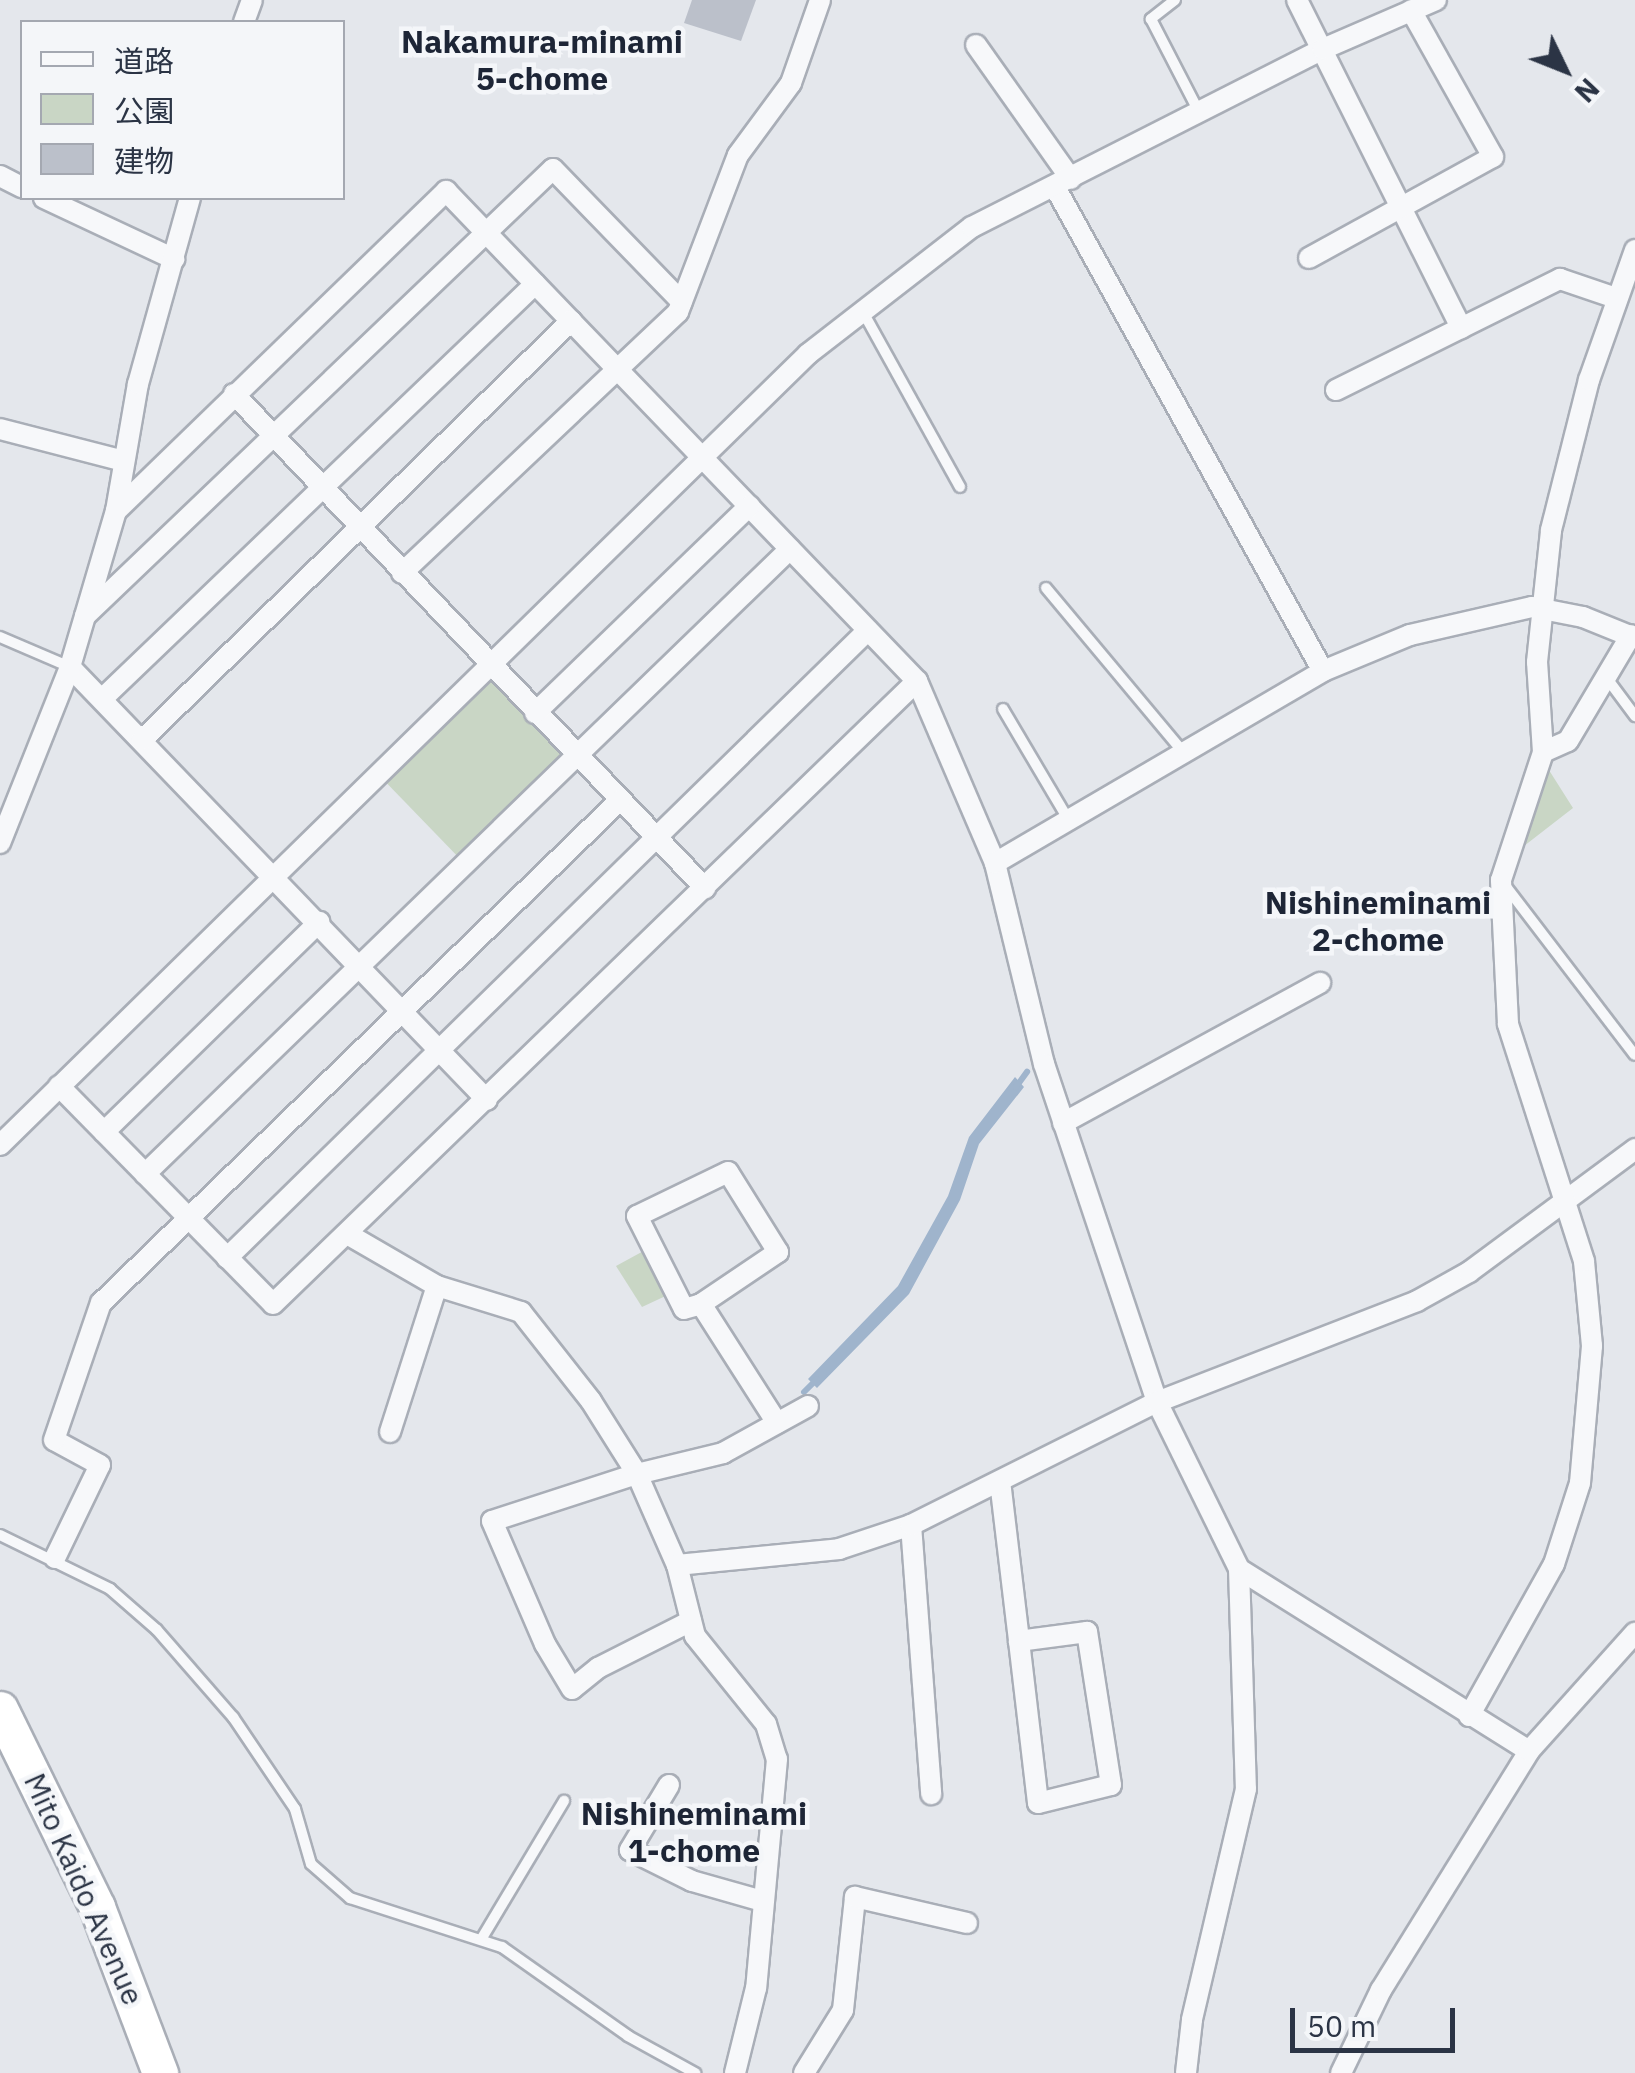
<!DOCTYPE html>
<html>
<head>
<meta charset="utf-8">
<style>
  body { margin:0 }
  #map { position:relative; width:1635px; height:2073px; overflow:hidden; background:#e4e7ec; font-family:"IBM Plex Sans","Noto Sans JP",sans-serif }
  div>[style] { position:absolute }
  .green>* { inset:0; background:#c9d6c5; transform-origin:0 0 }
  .water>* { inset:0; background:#9fb4cc }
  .stream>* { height:6px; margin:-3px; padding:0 3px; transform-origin:3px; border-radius:3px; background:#9fb4cc }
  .building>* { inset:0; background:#bbc0ca }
  .roads { filter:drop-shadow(2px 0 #a9aeb7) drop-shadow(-2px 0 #a9aeb7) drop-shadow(0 2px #a9aeb7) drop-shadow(0 -2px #a9aeb7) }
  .lane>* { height:10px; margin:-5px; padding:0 5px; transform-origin:5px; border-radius:5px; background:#f7f8fa }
  .street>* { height:20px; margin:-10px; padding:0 10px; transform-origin:10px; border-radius:10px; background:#f7f8fa }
  .highway>* { height:35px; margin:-17.5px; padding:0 17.5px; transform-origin:17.5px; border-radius:17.5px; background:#fff }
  span { translate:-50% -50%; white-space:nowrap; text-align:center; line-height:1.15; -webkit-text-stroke:9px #f4f6f9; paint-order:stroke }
  .street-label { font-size:30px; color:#2b3445 }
  .neighbourhood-label { font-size:32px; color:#1d2536; font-weight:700 }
  .legend { position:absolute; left:20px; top:20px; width:325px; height:180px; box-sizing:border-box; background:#f4f6f9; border:2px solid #a4a8b1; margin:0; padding:12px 18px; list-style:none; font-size:30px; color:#2b3445 }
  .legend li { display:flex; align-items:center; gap:20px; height:50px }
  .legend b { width:50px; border:2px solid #a4a8b1 }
  .north { position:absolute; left:1515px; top:20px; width:100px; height:100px; -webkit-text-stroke:8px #f4f6f9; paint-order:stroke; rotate:133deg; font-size:28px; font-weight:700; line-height:40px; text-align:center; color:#2b3445 }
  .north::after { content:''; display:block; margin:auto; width:35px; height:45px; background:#2b3445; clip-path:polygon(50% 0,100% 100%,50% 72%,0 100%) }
  .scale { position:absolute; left:1290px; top:2008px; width:165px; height:45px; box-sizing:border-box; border:5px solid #2b3445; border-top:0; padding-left:12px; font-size:30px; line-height:35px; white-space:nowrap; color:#2b3445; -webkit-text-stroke:8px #f4f6f9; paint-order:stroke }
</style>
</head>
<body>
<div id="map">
  <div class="green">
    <i style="left:487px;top:671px;width:117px;height:150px;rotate:46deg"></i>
    <i style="clip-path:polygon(1547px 767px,1573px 808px,1515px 853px,1541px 796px)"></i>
    <i style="clip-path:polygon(649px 1248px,672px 1293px,642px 1307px,616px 1266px)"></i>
  </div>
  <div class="water">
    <i style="clip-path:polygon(1015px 1077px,1024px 1087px,979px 1144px,960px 1200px,909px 1294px,817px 1388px,808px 1379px,898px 1286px,948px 1196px,969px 1137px)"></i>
  </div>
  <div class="stream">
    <i style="left:1016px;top:1087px;width:19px;rotate:-54deg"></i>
    <i style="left:804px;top:1392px;width:18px;rotate:-45deg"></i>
  </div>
  <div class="building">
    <i style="clip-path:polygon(692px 0,756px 0,741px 41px,684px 23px)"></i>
  </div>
  <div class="roads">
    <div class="lane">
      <i style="left:1175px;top:0;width:31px;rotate:142deg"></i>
      <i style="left:1151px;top:19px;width:105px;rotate:62.7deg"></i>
      <i style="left:863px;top:312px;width:200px;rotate:61deg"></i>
      <i style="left:1046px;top:588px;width:214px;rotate:50.1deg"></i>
      <i style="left:0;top:637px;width:76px;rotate:23.2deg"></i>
      <i style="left:1606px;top:677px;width:49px;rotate:53.4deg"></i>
      <i style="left:1003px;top:709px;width:128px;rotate:59.4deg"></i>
      <i style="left:1501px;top:880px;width:220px;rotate:52.6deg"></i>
      <i style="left:0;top:1535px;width:123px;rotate:26.1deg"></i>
      <i style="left:110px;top:1589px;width:62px;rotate:41.1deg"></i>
      <i style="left:157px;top:1630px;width:116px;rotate:48.9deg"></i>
      <i style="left:233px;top:1717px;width:111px;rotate:56deg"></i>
      <i style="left:295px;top:1809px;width:57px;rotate:73.8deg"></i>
      <i style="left:311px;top:1864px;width:52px;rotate:41.1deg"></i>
      <i style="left:350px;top:1898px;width:160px;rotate:17.9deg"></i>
      <i style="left:502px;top:1947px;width:154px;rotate:35.2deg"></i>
      <i style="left:628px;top:2036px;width:77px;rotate:28.9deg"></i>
      <i style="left:482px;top:1938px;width:160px;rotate:-59.1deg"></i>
    </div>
    <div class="street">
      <i style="left:1297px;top:0;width:367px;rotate:63.4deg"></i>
      <i style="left:244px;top:22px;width:23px;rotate:-70deg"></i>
      <i style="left:976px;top:45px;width:164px;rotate:54.7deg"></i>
      <i style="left:0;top:176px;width:25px;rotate:27deg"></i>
      <i style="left:1055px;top:187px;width:553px;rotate:61.03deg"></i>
      <i style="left:44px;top:198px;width:144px;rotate:25.1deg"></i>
      <i style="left:1309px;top:258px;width:210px;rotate:-28.8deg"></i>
      <i style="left:1493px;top:157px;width:168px;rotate:-119.2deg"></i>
      <i style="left:1336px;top:390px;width:250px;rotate:-26.4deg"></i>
      <i style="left:1560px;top:279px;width:59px;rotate:18.7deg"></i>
      <i style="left:234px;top:394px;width:683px;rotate:46.37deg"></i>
      <i style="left:0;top:429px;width:128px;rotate:14.5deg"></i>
      <i style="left:116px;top:511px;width:460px;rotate:-44.1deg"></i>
      <i style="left:446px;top:191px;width:680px;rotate:46.13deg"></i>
      <i style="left:917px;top:681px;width:198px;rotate:66.8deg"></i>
      <i style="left:995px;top:863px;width:207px;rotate:76.3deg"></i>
      <i style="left:1044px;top:1064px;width:356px;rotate:71.5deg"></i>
      <i style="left:1157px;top:1402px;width:186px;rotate:63.8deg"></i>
      <i style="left:1239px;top:1569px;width:220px;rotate:88.2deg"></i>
      <i style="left:1246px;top:1789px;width:237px;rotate:103.2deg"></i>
      <i style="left:1192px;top:2020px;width:53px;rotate:96.5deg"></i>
      <i style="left:402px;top:573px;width:380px;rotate:-43.4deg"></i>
      <i style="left:678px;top:312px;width:168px;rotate:-69.1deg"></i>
      <i style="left:738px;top:155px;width:89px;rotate:-53.6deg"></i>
      <i style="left:791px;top:83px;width:88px;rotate:-70.7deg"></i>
      <i style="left:85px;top:616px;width:647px;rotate:-43.69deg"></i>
      <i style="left:553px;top:169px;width:185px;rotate:45.9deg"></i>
      <i style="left:70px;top:667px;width:601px;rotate:46.08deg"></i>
      <i style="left:102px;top:699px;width:600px;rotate:-43.78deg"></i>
      <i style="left:535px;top:713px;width:298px;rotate:-44deg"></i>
      <i style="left:142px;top:740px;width:600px;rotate:-44.32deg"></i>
      <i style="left:1543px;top:752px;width:27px;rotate:-24deg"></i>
      <i style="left:1568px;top:741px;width:123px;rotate:-59.3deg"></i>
      <i style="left:0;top:843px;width:189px;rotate:-68.3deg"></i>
      <i style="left:70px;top:667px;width:163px;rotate:-73.6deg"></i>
      <i style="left:116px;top:511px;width:129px;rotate:-80.2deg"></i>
      <i style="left:138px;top:384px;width:193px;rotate:-74.4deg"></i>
      <i style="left:995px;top:863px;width:380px;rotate:-30.3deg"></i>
      <i style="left:1323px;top:671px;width:94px;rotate:-22.5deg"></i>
      <i style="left:1410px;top:635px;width:125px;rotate:-12.9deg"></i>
      <i style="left:1532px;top:607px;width:52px;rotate:11.1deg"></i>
      <i style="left:1583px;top:617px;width:56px;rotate:22deg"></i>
      <i style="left:59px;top:1086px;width:305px;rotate:45.5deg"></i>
      <i style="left:273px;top:1304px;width:896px;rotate:-44.05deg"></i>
      <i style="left:1063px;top:1123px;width:293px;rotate:-28.6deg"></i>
      <i style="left:104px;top:1132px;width:301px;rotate:-44.3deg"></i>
      <i style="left:0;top:1145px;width:1131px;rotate:-44.39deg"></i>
      <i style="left:808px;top:354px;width:207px;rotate:-37.8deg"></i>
      <i style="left:972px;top:227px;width:394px;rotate:-26.9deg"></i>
      <i style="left:1323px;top:49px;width:123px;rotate:-23.4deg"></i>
      <i style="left:145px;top:1174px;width:898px;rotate:-44.1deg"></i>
      <i style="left:349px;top:1235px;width:102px;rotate:30.1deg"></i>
      <i style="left:437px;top:1286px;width:88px;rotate:17.2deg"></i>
      <i style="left:521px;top:1312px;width:113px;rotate:51.8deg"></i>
      <i style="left:591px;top:1401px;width:86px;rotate:57.8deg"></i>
      <i style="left:637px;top:1474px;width:99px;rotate:66.3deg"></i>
      <i style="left:677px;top:1565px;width:73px;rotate:75.8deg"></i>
      <i style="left:695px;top:1636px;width:113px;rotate:51.1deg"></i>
      <i style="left:766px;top:1724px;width:37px;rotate:73deg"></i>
      <i style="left:777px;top:1759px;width:230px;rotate:95.2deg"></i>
      <i style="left:756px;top:1988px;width:88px;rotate:103.9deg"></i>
      <i style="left:227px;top:1258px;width:897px;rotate:-44.41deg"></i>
      <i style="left:701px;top:1304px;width:93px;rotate:-34deg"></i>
      <i style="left:778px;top:1252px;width:94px;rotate:-122deg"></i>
      <i style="left:728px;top:1172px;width:101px;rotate:154.2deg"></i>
      <i style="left:637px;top:1216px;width:104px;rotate:63.2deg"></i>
      <i style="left:684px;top:1309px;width:18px;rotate:-16deg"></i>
      <i style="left:701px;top:1304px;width:141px;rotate:57.4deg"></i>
      <i style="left:390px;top:1432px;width:153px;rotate:-72.2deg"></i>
      <i style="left:1000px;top:1481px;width:161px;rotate:83.2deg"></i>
      <i style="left:1019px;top:1641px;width:163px;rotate:83.3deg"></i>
      <i style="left:1038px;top:1803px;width:75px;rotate:-13.9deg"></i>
      <i style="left:1111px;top:1785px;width:155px;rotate:-98.9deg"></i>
      <i style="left:1087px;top:1632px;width:69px;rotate:172.5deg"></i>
      <i style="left:911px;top:1525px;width:270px;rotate:85.7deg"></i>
      <i style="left:55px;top:1558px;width:103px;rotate:-64.2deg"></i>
      <i style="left:100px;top:1465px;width:52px;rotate:-151.5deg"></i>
      <i style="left:54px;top:1440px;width:145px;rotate:-71.1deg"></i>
      <i style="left:101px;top:1303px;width:723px;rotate:-44.1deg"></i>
      <i style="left:677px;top:1565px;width:163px;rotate:-5.6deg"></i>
      <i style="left:839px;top:1549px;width:76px;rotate:-18.4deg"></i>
      <i style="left:911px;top:1525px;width:275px;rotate:-26.6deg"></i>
      <i style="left:1157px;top:1402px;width:279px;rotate:-21.2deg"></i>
      <i style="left:1417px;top:1301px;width:60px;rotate:-29.1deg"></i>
      <i style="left:1469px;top:1272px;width:207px;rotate:-36.5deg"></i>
      <i style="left:1239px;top:1569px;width:342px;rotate:32.1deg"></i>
      <i style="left:691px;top:1621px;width:104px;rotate:153.2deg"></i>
      <i style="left:598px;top:1668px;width:33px;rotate:141deg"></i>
      <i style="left:572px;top:1689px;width:52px;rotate:-121deg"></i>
      <i style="left:545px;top:1644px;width:134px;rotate:-113.3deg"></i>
      <i style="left:492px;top:1521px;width:152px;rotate:-18deg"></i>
      <i style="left:637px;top:1474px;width:89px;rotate:-13.7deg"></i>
      <i style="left:723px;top:1453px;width:97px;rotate:-28.9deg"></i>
      <i style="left:1469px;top:1716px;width:174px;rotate:-60.8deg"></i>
      <i style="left:1554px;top:1564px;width:85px;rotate:-72.2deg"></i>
      <i style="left:1580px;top:1483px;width:138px;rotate:-85deg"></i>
      <i style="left:1592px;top:1346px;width:85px;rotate:-95.4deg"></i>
      <i style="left:1584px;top:1261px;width:249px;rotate:-107.8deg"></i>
      <i style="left:1508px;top:1024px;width:144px;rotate:-92.8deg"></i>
      <i style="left:1501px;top:880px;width:135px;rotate:-71.8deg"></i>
      <i style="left:1543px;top:752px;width:90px;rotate:-93.8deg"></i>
      <i style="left:1537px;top:662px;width:133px;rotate:-83.9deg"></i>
      <i style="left:1551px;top:530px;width:155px;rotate:-75.8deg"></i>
      <i style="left:1589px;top:380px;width:138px;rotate:-70.5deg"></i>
      <i style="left:669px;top:1785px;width:76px;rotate:121deg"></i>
      <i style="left:630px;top:1850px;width:69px;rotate:26.6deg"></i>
      <i style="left:692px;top:1881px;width:70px;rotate:15.8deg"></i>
      <i style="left:804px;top:2073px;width:74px;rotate:-58.2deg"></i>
      <i style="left:843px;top:2010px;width:114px;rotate:-83.9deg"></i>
      <i style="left:855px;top:1897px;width:115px;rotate:13.1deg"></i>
      <i style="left:1341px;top:2073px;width:92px;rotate:-64.3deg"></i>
      <i style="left:1381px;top:1990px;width:281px;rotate:-58.2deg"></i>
      <i style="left:1529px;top:1751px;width:159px;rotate:-48.1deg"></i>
    </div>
    <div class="highway">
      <i style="left:0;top:1709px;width:220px;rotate:63.9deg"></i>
      <i style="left:97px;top:1907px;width:178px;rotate:69.2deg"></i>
    </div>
  </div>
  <div class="street-label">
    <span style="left:84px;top:1889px;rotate:66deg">Mito Kaido Avenue</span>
  </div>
  <div class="neighbourhood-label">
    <span style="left:542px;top:60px">Nakamura-minami<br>5-chome</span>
    <span style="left:1378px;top:921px">Nishineminami<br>2-chome</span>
    <span style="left:694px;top:1832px">Nishineminami<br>1-chome</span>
  </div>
  <ul class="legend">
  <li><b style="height:12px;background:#f7f8fa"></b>道路</li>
  <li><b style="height:28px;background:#c9d6c5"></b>公園</li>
  <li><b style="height:28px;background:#bbc0ca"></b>建物</li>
  </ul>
  <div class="north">N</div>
  <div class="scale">50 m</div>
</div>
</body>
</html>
